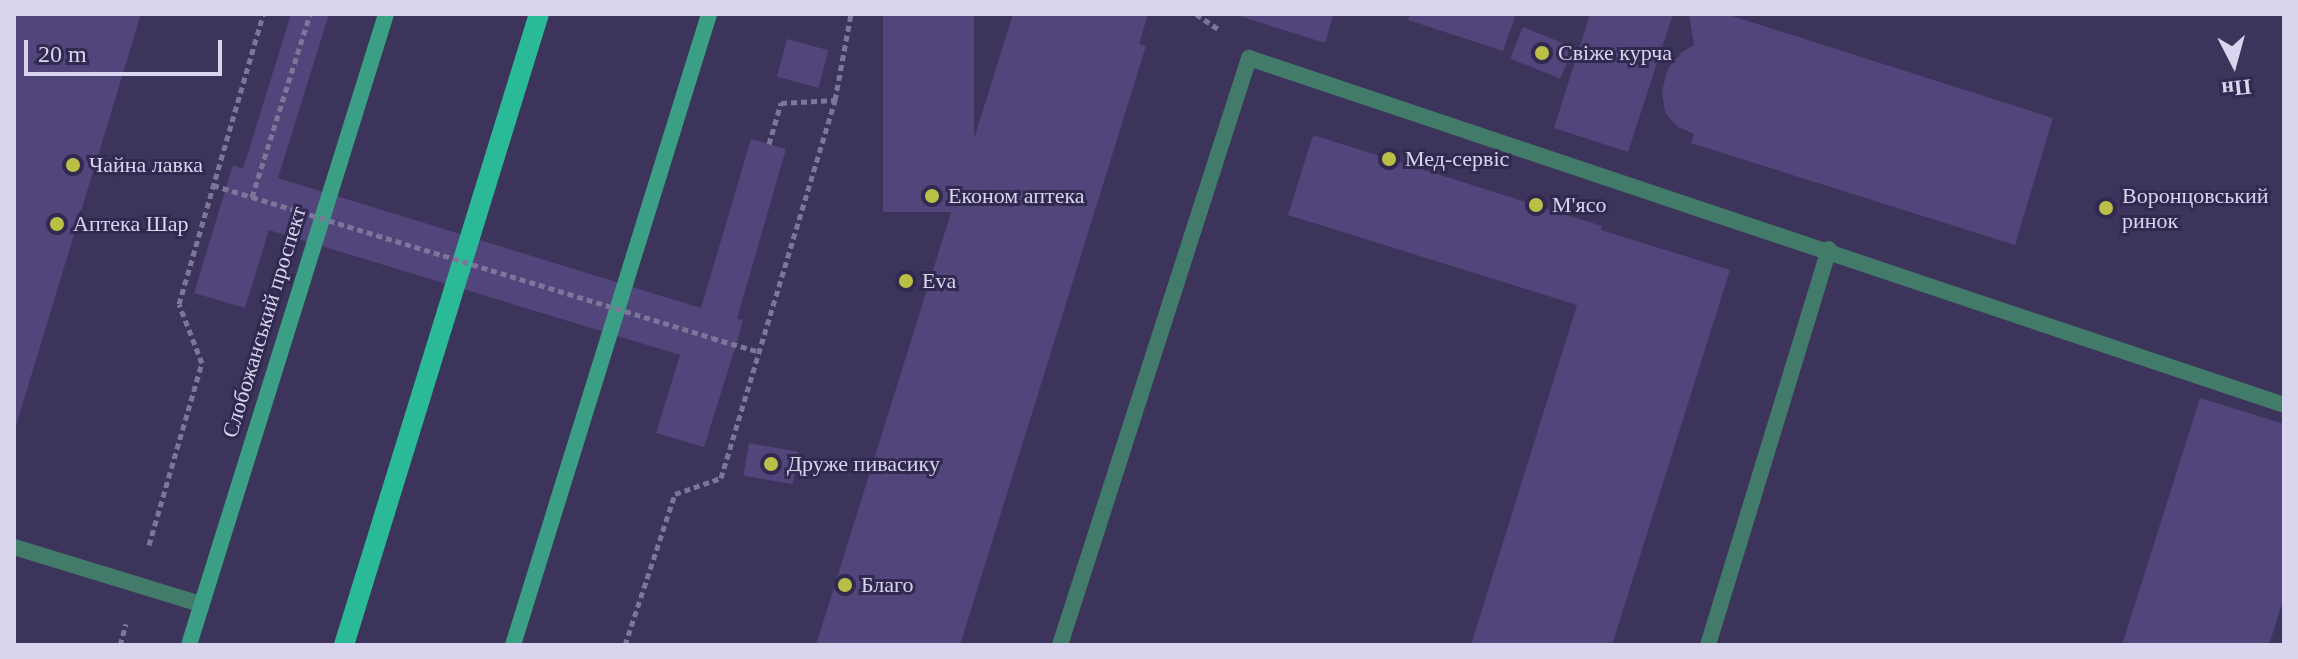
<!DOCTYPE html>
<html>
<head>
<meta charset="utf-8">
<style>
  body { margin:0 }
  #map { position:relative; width:2298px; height:659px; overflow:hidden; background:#3c345b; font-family:Georgia,serif }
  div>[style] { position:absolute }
  .building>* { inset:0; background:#51457c; transform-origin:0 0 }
  .path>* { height:5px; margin-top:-2.5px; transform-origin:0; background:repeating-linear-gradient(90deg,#7d7698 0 6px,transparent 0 10px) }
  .lane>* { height:16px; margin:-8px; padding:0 8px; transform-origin:8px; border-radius:8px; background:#427b6a }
  .secondary>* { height:16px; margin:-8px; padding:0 8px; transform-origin:8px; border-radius:8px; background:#3a9f84 }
  .primary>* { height:20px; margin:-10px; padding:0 10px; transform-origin:10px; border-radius:10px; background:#2bba97 }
  .path-bridge>* { height:5px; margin-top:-2.5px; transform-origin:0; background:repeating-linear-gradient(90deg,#7d7698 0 6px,transparent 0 10px) }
  .dots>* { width:22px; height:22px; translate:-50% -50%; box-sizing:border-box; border:4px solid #322950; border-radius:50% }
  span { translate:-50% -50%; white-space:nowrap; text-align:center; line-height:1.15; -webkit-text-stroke:6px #322950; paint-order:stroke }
  .poi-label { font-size:22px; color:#d9d5ee }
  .left { translate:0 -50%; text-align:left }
  .street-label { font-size:22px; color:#d9d5ee }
  .frame { position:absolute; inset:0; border:16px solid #d9d5ee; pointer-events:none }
  .north { position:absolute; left:2194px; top:24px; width:80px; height:80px; -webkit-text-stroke:6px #322950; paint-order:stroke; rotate:174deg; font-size:22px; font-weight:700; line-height:32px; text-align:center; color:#d9d5ee }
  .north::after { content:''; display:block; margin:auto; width:28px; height:36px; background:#d9d5ee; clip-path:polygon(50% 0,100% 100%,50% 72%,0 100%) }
  .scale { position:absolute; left:24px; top:40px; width:198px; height:36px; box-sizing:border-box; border:4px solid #d9d5ee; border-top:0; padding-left:10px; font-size:24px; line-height:28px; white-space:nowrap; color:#d9d5ee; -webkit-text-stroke:6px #322950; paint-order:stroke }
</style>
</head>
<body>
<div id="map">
  <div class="building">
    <i style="clip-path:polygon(14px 14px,141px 14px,15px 429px,14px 429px)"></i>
    <i style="clip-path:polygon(291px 14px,329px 14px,278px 178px,701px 308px,751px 139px,786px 149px,737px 319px,743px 320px,736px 345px,704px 447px,656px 433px,680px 355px,269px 230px,245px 308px,194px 293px,233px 165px,243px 169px)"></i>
    <i style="left:883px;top:14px;width:91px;height:198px"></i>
    <i style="clip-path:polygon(1013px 14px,1148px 14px,1139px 44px,1146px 46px,960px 645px,816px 645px)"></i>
    <i style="clip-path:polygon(1233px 14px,1328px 14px,1333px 16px,1325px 43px)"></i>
    <i style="clip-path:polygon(1410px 14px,1516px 14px,1503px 51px,1408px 20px)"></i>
    <i style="clip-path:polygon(1590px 14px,1673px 14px,1628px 152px,1554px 128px)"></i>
    <i style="clip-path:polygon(1689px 14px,1726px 14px,2053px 118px,2015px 245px,1691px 143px,1694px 134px,1678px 127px,1665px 113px,1662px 91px,1668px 68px,1682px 52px,1694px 45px)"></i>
    <i style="left:1523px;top:27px;width:54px;height:34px;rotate:22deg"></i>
    <i style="left:787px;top:39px;width:43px;height:39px;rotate:15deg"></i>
    <i style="clip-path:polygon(1313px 135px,1602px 226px,1601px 230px,1730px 270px,1612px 645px,1471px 645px,1577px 305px,1288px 215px)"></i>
    <i style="clip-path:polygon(2200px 398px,2284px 424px,2284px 597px,2269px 645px,2122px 645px)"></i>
    <i style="left:749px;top:443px;width:50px;height:33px;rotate:10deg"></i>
  </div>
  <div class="path">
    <i style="left:1196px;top:14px;width:27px;rotate:34deg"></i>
    <i style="left:769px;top:144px;width:43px;rotate:-73.7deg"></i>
    <i style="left:781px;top:103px;width:54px;rotate:-3.2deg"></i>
    <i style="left:213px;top:185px;width:41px;rotate:17.1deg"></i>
    <i style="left:252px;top:197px;width:192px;rotate:-72.4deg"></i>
    <i style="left:712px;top:338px;width:47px;rotate:16.1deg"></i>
    <i style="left:149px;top:545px;width:190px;rotate:-73.8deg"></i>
    <i style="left:202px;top:363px;width:63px;rotate:-111.3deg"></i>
    <i style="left:179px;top:304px;width:302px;rotate:-73.8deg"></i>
    <i style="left:120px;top:645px;width:22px;rotate:-74deg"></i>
    <i style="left:625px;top:645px;width:159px;rotate:-71.7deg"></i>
    <i style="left:675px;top:494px;width:49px;rotate:-19.2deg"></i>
    <i style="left:721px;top:478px;width:395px;rotate:-73.2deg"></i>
    <i style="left:835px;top:100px;width:87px;rotate:-79.5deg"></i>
  </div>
  <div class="lane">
    <i style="left:14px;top:547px;width:195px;rotate:17deg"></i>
    <i style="left:1060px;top:645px;width:617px;rotate:-72.15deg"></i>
    <i style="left:1249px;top:58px;width:1092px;rotate:18.53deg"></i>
    <i style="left:1708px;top:645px;width:414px;rotate:-73deg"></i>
  </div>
  <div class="secondary">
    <i style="left:189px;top:645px;width:661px;rotate:-72.66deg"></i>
    <i style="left:513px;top:645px;width:661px;rotate:-72.74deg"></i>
  </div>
  <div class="primary">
    <i style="left:344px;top:645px;width:660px;rotate:-72.83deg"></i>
  </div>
  <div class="path-bridge">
    <i style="left:252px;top:197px;width:481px;rotate:17deg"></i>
  </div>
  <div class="dots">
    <i style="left:1542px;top:53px;background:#bac045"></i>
    <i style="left:1389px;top:159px;background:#bac045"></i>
    <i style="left:73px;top:165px;background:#bac045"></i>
    <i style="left:932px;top:196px;background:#bac045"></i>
    <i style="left:1536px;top:205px;background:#bac045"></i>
    <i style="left:2106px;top:208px;background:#bac045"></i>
    <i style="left:57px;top:224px;background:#bac045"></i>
    <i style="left:906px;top:281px;background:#bac045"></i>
    <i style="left:771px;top:464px;background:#bac045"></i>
    <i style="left:845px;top:585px;background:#bac045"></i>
  </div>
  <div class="poi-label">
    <span class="left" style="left:1558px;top:53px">Свіже курча</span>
    <span class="left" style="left:1405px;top:159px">Мед-сервіс</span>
    <span class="left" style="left:89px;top:165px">Чайна лавка</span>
    <span class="left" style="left:2122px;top:208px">Воронцовський<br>ринок</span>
    <span class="left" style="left:948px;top:196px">Економ аптека</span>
    <span class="left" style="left:1552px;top:205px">М'ясо</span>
    <span class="left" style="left:73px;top:224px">Аптека Шар</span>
    <span class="left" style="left:922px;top:281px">Eva</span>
    <span class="left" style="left:787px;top:464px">Друже пивасику</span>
    <span class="left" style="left:861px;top:585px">Благо</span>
  </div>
  <div class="street-label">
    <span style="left:264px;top:322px;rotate:-73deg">Слобожанський проспект</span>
  </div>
  <div class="frame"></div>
  <div class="north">Пн</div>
  <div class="scale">20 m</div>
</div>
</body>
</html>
